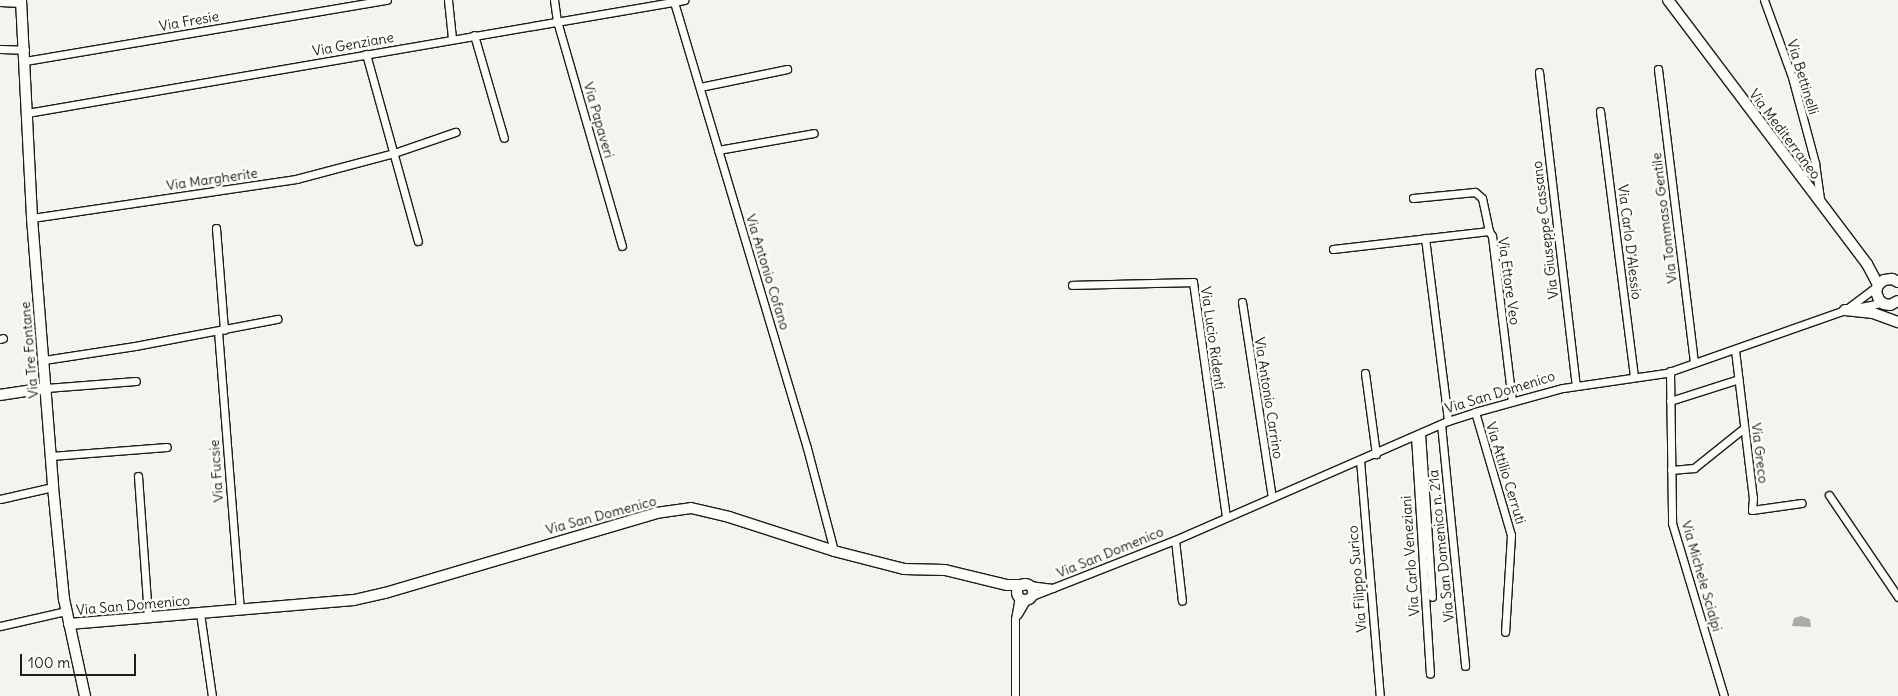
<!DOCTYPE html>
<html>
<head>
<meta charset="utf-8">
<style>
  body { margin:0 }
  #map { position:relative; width:1898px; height:696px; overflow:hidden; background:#f4f3ee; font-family:Delius,sans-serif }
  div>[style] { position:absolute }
  .water>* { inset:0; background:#abaaa6 }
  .roads { filter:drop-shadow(1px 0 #1c1c1c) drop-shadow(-1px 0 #1c1c1c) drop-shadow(0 1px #1c1c1c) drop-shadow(0 -1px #1c1c1c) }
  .street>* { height:7px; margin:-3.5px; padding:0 3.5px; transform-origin:3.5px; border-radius:3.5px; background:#fdfcf7 }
  .secondary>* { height:10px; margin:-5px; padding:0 5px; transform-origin:5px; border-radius:5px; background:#fdfcf7 }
  .secondary>.ring { margin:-5px; padding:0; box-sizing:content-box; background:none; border:10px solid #fdfcf7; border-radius:50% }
  span { translate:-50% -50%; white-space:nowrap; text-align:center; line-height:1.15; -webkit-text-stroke:5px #fdfcf7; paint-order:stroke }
  .street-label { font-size:14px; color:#1c1c1c }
  .scale { position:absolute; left:20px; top:654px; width:116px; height:22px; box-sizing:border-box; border:2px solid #1c1c1c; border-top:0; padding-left:6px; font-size:15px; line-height:18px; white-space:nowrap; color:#1c1c1c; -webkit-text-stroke:4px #fdfcf7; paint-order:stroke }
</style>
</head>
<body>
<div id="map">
  <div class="water">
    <i style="clip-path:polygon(1801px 616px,1810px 619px,1811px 627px,1792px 626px,1794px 618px)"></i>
  </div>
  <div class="roads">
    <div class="street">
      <i style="left:448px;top:0;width:39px;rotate:84deg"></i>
      <i style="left:554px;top:0;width:21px;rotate:82deg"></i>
      <i style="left:557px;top:21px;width:234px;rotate:73.9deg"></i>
      <i style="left:1764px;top:0;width:82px;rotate:70deg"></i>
      <i style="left:1792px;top:77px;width:89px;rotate:75deg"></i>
      <i style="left:1815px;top:163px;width:36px;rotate:82deg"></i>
      <i style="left:0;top:2px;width:21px;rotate:3deg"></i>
      <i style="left:674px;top:2px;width:465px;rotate:73.4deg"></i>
      <i style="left:807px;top:448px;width:106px;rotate:75.3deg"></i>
      <i style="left:474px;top:35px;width:107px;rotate:73.8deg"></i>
      <i style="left:0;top:49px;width:25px;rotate:2deg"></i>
      <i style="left:366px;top:54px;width:194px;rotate:74.5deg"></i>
      <i style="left:25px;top:61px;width:367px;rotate:-9.6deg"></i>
      <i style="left:1658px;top:69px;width:296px;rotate:83deg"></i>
      <i style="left:1539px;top:72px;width:315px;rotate:83.3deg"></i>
      <i style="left:700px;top:87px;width:89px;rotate:-11.7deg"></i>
      <i style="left:1600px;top:111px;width:268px;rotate:82.7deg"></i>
      <i style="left:27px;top:113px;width:667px;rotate:-9.76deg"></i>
      <i style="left:718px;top:150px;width:97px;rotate:-10deg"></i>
      <i style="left:1801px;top:177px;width:20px;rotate:-45deg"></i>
      <i style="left:1413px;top:198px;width:62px;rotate:-5.5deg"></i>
      <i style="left:1475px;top:192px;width:9px;rotate:41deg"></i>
      <i style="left:1482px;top:198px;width:34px;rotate:78deg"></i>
      <i style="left:32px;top:218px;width:267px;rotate:-8.4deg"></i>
      <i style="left:296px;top:179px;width:101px;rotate:-14.9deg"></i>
      <i style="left:394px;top:153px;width:65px;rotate:-19deg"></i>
      <i style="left:216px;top:228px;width:102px;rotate:85.5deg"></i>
      <i style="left:1425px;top:238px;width:184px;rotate:82.8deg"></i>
      <i style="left:1333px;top:249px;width:157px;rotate:-6.6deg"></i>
      <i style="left:1489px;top:231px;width:6px;rotate:59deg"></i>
      <i style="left:1492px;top:236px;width:166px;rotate:83.1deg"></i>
      <i style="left:1072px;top:285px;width:121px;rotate:-1.4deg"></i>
      <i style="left:1193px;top:282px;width:237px;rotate:82deg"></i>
      <i style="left:1242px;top:302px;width:197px;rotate:81.3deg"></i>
      <i style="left:1848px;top:308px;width:35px;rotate:-37deg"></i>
      <i style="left:218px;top:331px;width:279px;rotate:85.5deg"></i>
      <i style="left:0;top:339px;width:3px;rotate:-18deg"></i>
      <i style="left:1735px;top:350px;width:149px;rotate:83.1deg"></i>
      <i style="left:1753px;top:498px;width:12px;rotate:95deg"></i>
      <i style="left:1752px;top:510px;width:50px;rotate:-8deg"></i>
      <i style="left:44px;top:360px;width:92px;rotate:-8.7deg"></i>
      <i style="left:135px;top:346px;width:145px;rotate:-10.8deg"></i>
      <i style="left:1670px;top:371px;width:152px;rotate:89.2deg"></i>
      <i style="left:1672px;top:523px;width:181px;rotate:73.3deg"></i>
      <i style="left:1365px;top:373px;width:82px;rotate:82.3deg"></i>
      <i style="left:46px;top:388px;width:90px;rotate:-4.4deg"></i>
      <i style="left:1670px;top:401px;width:72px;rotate:-17.7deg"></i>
      <i style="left:1475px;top:412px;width:128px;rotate:73.7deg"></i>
      <i style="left:1511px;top:535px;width:97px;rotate:93.5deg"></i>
      <i style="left:1441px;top:424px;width:243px;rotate:84.3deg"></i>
      <i style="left:1421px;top:433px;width:164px;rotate:86.2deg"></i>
      <i style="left:1415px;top:436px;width:238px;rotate:86.4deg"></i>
      <i style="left:51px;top:456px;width:116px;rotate:-4.4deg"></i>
      <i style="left:1360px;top:460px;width:237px;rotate:85.2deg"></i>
      <i style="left:1671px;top:470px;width:23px;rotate:-5deg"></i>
      <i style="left:1694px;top:468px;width:64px;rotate:-38.7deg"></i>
      <i style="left:138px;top:476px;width:141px;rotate:85.9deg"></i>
      <i style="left:1829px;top:495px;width:123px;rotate:55.9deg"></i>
      <i style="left:0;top:499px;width:54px;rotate:-12.8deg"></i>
      <i style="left:1175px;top:540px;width:61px;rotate:83.5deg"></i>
      <i style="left:1029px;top:585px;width:24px;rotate:7deg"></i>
      <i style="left:1032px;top:596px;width:154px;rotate:-21.4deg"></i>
      <i style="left:1175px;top:540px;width:298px;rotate:-23.6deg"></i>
      <i style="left:1448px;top:421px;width:28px;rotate:-18deg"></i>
      <i style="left:1475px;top:412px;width:91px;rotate:-15.3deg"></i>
      <i style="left:1563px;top:388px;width:104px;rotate:-8.3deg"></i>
      <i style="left:1666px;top:373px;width:190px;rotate:-19.4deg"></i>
      <i style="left:1845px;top:310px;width:38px;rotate:-11deg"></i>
      <i style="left:200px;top:613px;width:84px;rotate:81.8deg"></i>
      <i style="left:1018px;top:614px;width:16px;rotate:-60deg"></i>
      <i style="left:0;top:626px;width:68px;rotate:-12.8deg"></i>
      <i style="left:1015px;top:696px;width:77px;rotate:-90deg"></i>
      <i style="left:1015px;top:619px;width:23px;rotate:-80deg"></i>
    </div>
    <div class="secondary">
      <i style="left:21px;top:0;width:218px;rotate:87.1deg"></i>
      <i style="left:32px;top:218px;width:270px;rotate:85.5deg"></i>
      <i style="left:53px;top:487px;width:113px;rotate:84.4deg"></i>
      <i style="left:64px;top:599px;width:99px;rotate:77.8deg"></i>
      <i style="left:1668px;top:0;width:331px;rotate:53deg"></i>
      <i style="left:1867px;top:264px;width:24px;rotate:62deg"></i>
      <i style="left:1898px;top:282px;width:7px;rotate:-153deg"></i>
      <i style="left:1892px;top:279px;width:8px;rotate:173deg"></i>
      <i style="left:1884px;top:280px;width:8px;rotate:140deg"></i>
      <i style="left:1878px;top:285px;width:7px;rotate:106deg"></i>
      <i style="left:1876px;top:292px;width:9px;rotate:69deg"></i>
      <i style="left:1879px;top:300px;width:6px;rotate:39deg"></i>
      <i style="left:1884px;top:304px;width:6px;rotate:9deg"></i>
      <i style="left:1890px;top:305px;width:9px;rotate:-27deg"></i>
      <i style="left:1845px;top:310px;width:28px;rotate:6deg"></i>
      <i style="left:1873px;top:313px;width:27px;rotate:20deg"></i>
      <i style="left:0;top:395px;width:47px;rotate:-8.7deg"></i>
      <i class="ring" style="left:1017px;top:584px;width:6px;height:6px"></i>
      <i style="left:69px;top:624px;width:286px;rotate:-4.8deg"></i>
      <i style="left:354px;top:600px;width:32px;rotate:-13deg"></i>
      <i style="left:385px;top:593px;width:283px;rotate:-16.4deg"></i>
      <i style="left:656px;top:513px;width:35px;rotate:-8deg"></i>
      <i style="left:691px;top:508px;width:39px;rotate:13deg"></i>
      <i style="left:729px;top:517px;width:110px;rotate:17.9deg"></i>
      <i style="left:834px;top:551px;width:72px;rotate:14.4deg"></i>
      <i style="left:904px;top:569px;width:41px;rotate:1.4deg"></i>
      <i style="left:945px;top:570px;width:64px;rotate:13.6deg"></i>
      <i style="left:1007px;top:585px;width:17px"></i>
    </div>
  </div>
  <div class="street-label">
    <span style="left:189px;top:21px;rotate:-10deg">Via Fresie</span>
    <span style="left:353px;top:44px;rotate:-10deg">Via Genziane</span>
    <span style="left:1803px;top:77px;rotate:73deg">Via Bettinelli</span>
    <span style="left:599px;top:120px;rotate:74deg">Via Papaveri</span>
    <span style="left:1785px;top:134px;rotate:53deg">Via Mediterraneo</span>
    <span style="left:212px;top:179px;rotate:-8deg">Via Margherite</span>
    <span style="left:1664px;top:218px;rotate:-97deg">Via Tommaso Gentile</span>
    <span style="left:1545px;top:230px;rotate:-97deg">Via Giuseppe Cassano</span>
    <span style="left:1630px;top:242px;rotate:83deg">Via Carlo D'Alessio</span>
    <span style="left:768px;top:272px;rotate:73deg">Via Antonio Cofano</span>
    <span style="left:1509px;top:281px;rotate:82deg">Via Ettore Veo</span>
    <span style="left:1213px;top:338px;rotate:82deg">Via Lucio Ridenti</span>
    <span style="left:29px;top:350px;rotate:-95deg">Via Tre Fontane</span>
    <span style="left:1500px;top:392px;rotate:-17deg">Via San Domenico</span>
    <span style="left:1269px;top:398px;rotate:81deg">Via Antonio Carrino</span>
    <span style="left:1760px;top:453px;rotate:83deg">Via Greco</span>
    <span style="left:216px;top:471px;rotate:-94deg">Via Fucsie</span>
    <span style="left:1506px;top:473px;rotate:73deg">Via Attilio Cerruti</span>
    <span style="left:601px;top:515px;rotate:-15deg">Via San Domenico</span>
    <span style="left:1441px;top:546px;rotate:-96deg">Via San Domenico n. 21a</span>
    <span style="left:1110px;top:552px;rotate:-22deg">Via San Domenico</span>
    <span style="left:1410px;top:556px;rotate:-94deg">Via Carlo Veneziani</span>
    <span style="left:1702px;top:576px;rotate:74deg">Via Michele Scialpi</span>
    <span style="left:1357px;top:579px;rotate:-95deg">Via Filippo Surico</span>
    <span style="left:133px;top:605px;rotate:-5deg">Via San Domenico</span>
  </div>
  <div class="scale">100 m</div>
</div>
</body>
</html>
